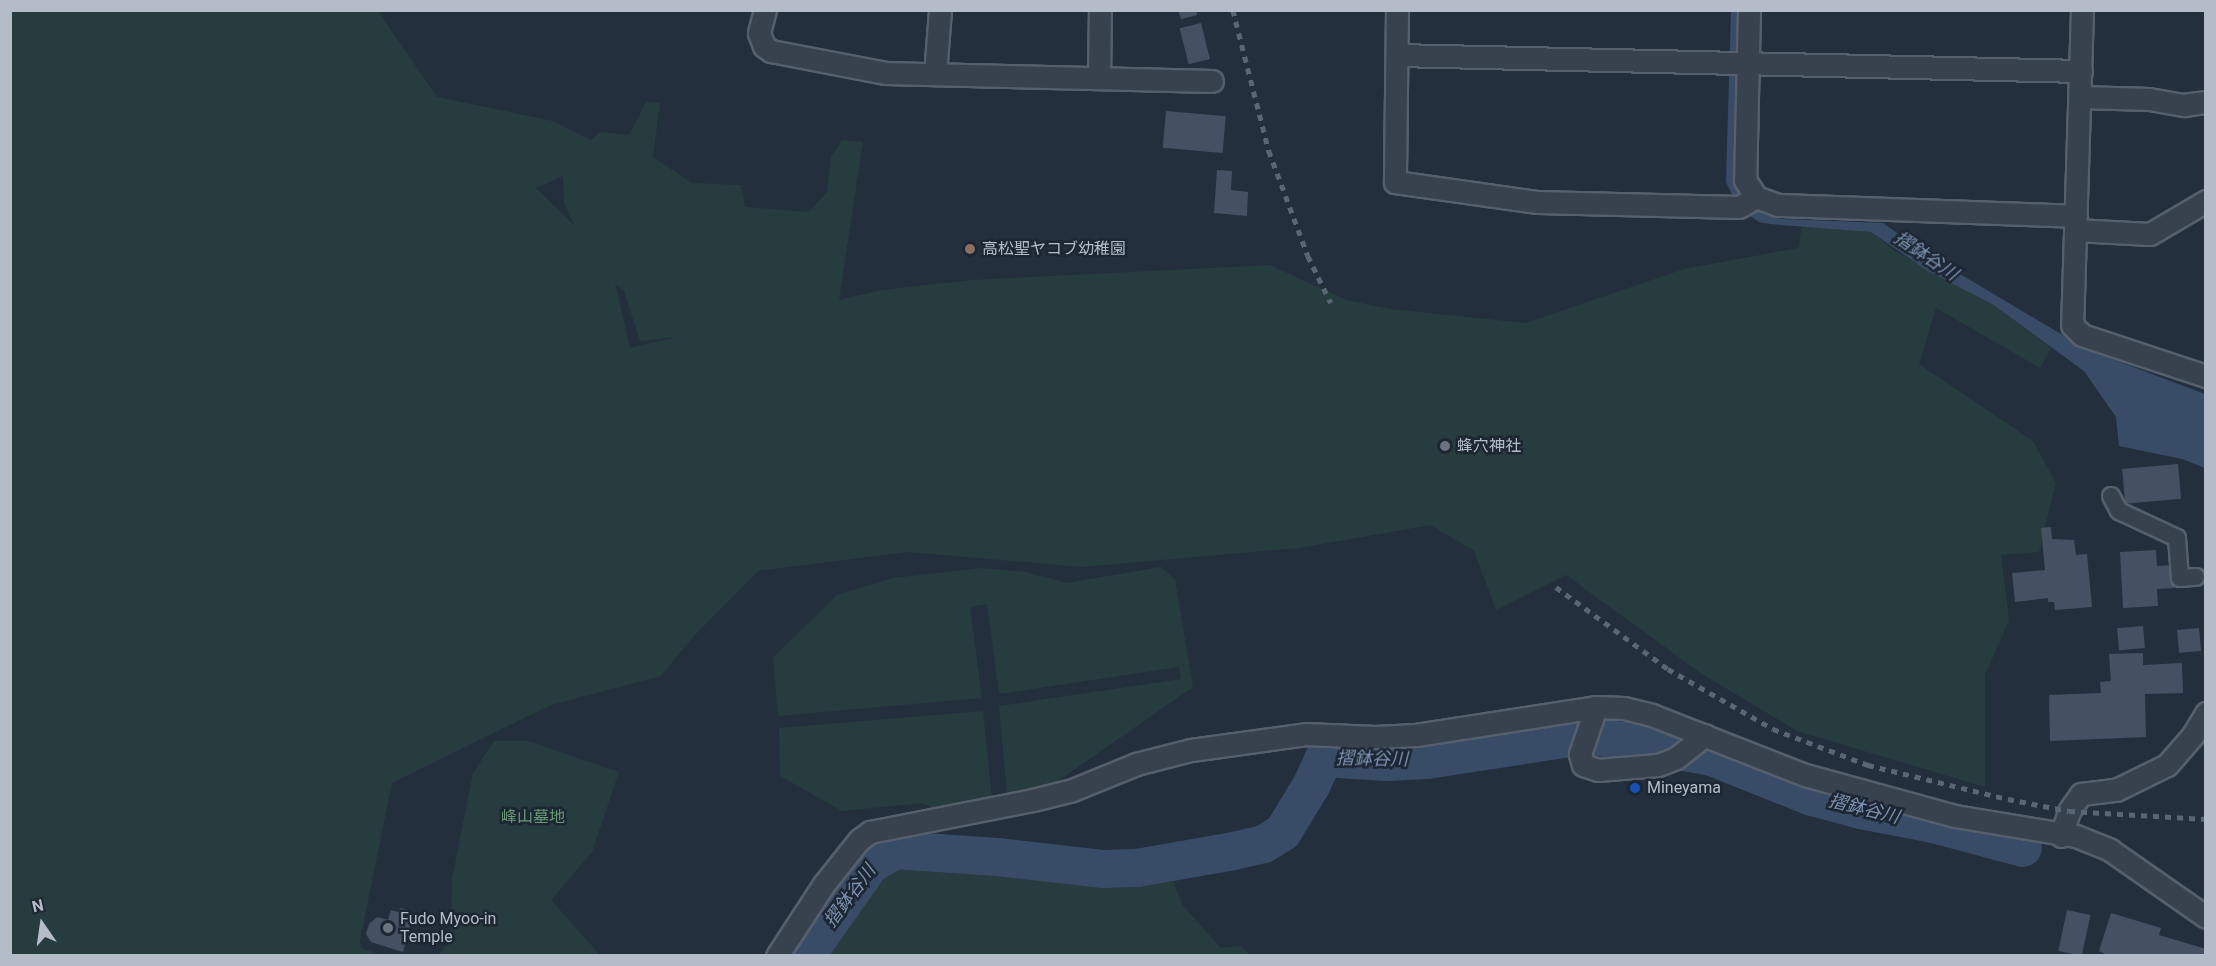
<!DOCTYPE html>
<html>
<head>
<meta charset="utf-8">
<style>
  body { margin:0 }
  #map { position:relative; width:2216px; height:966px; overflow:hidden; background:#242f3e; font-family:Roboto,"Noto Sans JP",sans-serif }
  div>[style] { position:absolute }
  .green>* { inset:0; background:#263c3f }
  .water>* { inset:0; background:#394c67 }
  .river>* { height:38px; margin:-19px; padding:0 19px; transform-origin:19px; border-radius:19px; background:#394c67 }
  .building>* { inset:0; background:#455162; transform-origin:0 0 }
  .roads { filter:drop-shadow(2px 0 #565f6c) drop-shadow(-2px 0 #565f6c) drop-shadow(0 2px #565f6c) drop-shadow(0 -2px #565f6c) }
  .pedestrian>* { height:16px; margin:-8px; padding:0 8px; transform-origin:8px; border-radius:8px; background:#38414e }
  .minor>* { height:21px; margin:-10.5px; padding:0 10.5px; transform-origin:10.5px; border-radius:10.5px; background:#38414e }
  .rail>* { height:4.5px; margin-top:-2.25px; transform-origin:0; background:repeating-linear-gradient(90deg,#5a6575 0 6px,transparent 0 12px) }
  .dots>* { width:16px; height:16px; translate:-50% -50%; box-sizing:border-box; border:3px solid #1d2633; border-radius:50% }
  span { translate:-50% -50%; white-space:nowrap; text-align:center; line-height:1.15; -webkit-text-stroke:5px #1d2633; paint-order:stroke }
  .poi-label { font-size:16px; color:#b4bcc9 }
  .left { translate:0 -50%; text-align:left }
  .park-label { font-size:16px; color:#6b9a76 }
  .water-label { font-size:18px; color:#7c92b1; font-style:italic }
  .frame { position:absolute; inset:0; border:12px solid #b4bcc9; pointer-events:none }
  .north { position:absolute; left:12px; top:894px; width:60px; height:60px; -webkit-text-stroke:4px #1d2633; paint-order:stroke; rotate:347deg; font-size:16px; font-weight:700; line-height:24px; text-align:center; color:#b4bcc9 }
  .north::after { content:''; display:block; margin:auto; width:21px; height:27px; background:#b4bcc9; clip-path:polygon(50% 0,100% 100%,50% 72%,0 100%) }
</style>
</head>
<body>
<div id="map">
  <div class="green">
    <i style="clip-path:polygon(evenodd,10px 11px,378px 11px,437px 97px,553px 121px,591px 140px,600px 132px,629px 135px,646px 102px,660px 103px,653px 157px,692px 183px,741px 185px,745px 207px,809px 212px,827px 192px,831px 157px,842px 140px,863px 142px,839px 300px,882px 290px,972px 280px,1270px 265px,1346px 300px,1390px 309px,1526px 323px,1684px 269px,1798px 248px,1802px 226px,1871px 232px,1895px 251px,1992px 304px,2051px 348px,2040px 368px,1936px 308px,1919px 364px,2033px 441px,2056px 483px,2039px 552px,2001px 555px,2009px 620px,1985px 675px,1985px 787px,1797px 731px,1702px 674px,1566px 575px,1496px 610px,1474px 551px,1431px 525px,1299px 548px,1082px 567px,908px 552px,758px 571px,691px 639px,661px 676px,551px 705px,392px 783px,360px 940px,361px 948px,381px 955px,11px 955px,10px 11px,563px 176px,564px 203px,574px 225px,536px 188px,563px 176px,10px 11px,615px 283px,624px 291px,640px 341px,677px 337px,630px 348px,615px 283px)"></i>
    <i style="clip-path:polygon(1161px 567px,1175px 579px,1193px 687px,1055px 783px,1007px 794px,999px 706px,1181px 679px,1179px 667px,999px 694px,987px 604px,970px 607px,982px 698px,778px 716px,773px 658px,837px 595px,893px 578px,981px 568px,1026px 572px,1067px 583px)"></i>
    <i style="clip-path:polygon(983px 711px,992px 799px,935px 809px,922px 803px,842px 811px,780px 776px,779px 728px)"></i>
    <i style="clip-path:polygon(494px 741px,528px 741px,619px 772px,592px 852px,551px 900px,600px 955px,438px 955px,451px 941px,452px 879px,473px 773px)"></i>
    <i style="clip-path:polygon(902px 841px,1118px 861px,1171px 876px,1183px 906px,1221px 948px,1240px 946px,1250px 955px,798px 955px,840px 888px,878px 851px)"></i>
  </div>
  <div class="water">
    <i style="clip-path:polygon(1731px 11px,1741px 11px,1755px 208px,1767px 215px,1782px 219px,1883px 223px,1928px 255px,2088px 350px,2205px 394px,2205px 468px,2182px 459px,2119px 446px,2116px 417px,2084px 371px,1992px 304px,1928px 271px,1871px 232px,1770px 224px,1759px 222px,1749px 215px,1735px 201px,1726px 182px)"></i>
  </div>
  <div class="river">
    <i style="left:806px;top:956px;width:113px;rotate:-54.8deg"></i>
    <i style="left:871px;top:864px;width:28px;rotate:-30deg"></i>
    <i style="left:895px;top:850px;width:102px;rotate:3.9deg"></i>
    <i style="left:997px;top:857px;width:108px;rotate:6.4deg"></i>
    <i style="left:1104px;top:869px;width:33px;rotate:-2deg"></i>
    <i style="left:1137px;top:868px;width:93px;rotate:-9.9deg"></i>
    <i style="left:1229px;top:852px;width:36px;rotate:-13deg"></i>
    <i style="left:1264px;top:844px;width:22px;rotate:-32deg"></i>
    <i style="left:1283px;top:832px;width:54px;rotate:-58.7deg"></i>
    <i style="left:1311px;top:786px;width:31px;rotate:-65deg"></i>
    <i style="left:1324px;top:758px;width:62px;rotate:3.7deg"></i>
    <i style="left:1386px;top:762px;width:41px;rotate:-2.8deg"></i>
    <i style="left:1427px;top:760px;width:138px;rotate:-8.8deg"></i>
    <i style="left:1563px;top:739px;width:37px;rotate:-3deg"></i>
    <i style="left:1600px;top:737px;width:114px;rotate:10.1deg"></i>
    <i style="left:1712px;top:757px;width:108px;rotate:21.8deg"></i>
    <i style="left:1812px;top:797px;width:51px;rotate:14.9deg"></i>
    <i style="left:1861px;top:810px;width:73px;rotate:11deg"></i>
    <i style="left:1933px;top:824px;width:93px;rotate:14.9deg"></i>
  </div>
  <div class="building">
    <i style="clip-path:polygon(1178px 10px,1196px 10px,1197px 15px,1181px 19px)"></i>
    <i style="left:1201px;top:23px;width:37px;height:22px;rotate:76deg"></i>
    <i style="left:1166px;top:111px;width:60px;height:37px;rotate:5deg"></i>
    <i style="clip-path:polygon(1217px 170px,1232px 171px,1231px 190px,1248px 192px,1247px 216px,1214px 213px)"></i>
    <i style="left:2178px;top:464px;width:35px;height:56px;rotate:85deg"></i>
    <i style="clip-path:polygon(2051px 527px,2052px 539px,2074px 540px,2076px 555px,2087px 554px,2092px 607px,2055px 610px,2054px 602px,2048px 602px,2048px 598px,2015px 602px,2012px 573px,2045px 570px,2041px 528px)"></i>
    <i style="clip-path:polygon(2156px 550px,2157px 566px,2173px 565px,2174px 588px,2157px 589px,2158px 606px,2123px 608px,2120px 552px)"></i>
    <i style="left:2143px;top:626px;width:22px;height:26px;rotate:85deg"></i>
    <i style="left:2199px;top:628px;width:23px;height:22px;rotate:85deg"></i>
    <i style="clip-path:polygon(2143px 653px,2143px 665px,2182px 663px,2183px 693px,2145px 694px,2146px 737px,2050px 741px,2049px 695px,2101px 693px,2100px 682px,2111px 681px,2109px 654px)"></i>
    <i style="clip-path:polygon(400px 908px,409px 910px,407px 915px,412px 917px,403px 952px,371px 942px,366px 934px,369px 924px,377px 917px,388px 920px,391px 910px,398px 912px)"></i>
    <i style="left:2067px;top:910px;width:24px;height:42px;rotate:12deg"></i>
    <i style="clip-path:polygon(2111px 913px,2161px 928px,2159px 935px,2206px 949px,2206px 956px,2109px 956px,2099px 951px)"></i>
  </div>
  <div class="roads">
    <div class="pedestrian">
      <i style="left:2111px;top:496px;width:17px;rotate:62deg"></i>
      <i style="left:2119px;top:511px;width:64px;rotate:25deg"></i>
      <i style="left:2177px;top:538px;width:40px;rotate:85.7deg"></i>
      <i style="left:2180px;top:578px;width:16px;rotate:-4deg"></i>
    </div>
    <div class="minor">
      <i style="left:765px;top:10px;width:24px;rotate:105deg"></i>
      <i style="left:759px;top:33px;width:14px;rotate:69deg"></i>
      <i style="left:764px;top:46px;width:9px;rotate:36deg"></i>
      <i style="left:771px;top:51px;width:116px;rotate:10.9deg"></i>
      <i style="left:885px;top:73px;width:327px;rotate:1.4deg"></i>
      <i style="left:1397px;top:10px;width:172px;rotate:90.7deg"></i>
      <i style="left:1395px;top:182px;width:144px;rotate:8deg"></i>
      <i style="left:1538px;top:202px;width:201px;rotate:1.4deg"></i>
      <i style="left:1739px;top:207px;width:20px;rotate:-30deg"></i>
      <i style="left:1749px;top:10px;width:170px;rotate:91.3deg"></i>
      <i style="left:1745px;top:180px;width:20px;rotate:57deg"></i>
      <i style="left:1756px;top:197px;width:23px;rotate:20deg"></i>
      <i style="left:1778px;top:205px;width:298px;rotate:2.1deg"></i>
      <i style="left:2082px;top:10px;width:315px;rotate:91.8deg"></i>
      <i style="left:2072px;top:325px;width:14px;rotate:45deg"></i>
      <i style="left:2082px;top:335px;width:131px;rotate:18.3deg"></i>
      <i style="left:1397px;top:55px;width:684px;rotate:1.34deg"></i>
      <i style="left:935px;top:74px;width:64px;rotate:-85.5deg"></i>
      <i style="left:1099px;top:78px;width:68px;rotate:-89.2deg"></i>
      <i style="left:2080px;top:97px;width:69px;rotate:1.7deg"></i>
      <i style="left:2149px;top:99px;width:36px;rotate:10deg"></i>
      <i style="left:2184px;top:105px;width:22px;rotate:-8deg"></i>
      <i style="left:2075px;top:230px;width:75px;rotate:3.1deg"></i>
      <i style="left:2150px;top:234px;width:65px;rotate:-30.5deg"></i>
      <i style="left:1596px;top:707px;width:50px;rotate:108.8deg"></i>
      <i style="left:1580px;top:754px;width:11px;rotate:75deg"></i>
      <i style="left:1583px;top:765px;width:16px;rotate:18deg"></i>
      <i style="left:1598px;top:770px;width:60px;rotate:-4.8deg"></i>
      <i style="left:1658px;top:765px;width:19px;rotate:-21deg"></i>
      <i style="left:1676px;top:758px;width:37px;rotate:-38deg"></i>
      <i style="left:2061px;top:836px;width:26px;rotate:-72deg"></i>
      <i style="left:2069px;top:811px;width:21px;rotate:-55deg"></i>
      <i style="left:2081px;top:794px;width:35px;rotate:-7deg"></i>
      <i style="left:2116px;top:790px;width:57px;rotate:-26.1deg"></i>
      <i style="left:2167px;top:765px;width:40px;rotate:-49deg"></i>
      <i style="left:2193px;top:735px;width:26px;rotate:-59deg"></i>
      <i style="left:777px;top:956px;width:86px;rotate:-56.9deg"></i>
      <i style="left:824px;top:884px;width:56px;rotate:-51.5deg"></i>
      <i style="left:859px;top:840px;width:14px;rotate:-36deg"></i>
      <i style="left:870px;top:832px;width:166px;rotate:-11.1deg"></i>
      <i style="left:1033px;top:800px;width:38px;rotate:-14deg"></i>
      <i style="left:1070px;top:791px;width:71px;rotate:-22.2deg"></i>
      <i style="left:1136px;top:764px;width:57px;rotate:-14.3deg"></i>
      <i style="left:1191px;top:750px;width:116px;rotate:-7.9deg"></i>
      <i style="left:1306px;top:734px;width:69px;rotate:2.5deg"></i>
      <i style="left:1375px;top:737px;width:41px;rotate:-2.8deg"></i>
      <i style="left:1416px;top:735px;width:182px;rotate:-8.8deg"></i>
      <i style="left:1596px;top:707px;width:28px;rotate:2deg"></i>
      <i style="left:1624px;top:708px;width:29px;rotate:14deg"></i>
      <i style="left:1652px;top:715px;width:164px;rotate:21.4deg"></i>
      <i style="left:1805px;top:775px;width:156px;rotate:15.3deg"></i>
      <i style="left:1955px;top:816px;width:123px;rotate:9.4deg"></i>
      <i style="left:2076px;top:836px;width:37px;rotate:22deg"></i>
      <i style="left:2110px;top:850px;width:117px;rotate:34.9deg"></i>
    </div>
  </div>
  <div class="rail">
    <i style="left:1233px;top:10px;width:146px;rotate:75.7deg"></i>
    <i style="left:1269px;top:151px;width:112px;rotate:69.6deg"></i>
    <i style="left:1308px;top:256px;width:52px;rotate:63.9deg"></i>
    <i style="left:1556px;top:587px;width:139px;rotate:36.2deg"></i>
    <i style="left:1668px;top:669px;width:121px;rotate:29.7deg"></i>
    <i style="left:1773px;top:729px;width:102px;rotate:20.8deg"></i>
    <i style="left:1868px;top:765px;width:144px;rotate:13.7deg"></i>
    <i style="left:2008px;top:799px;width:62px;rotate:11.1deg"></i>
    <i style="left:2069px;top:811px;width:137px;rotate:3.3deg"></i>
  </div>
  <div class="dots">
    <i style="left:970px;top:249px;background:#8d6e63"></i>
    <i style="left:1445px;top:446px;background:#6b7280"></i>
    <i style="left:1635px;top:788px;background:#1a4fb4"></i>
    <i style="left:388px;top:928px;background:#6b7280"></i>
  </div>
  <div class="poi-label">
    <span class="left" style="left:982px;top:249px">高松聖ヤコブ幼稚園</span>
    <span class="left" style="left:1457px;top:446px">蜂穴神社</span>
    <span class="left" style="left:1647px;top:788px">Mineyama</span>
    <span class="left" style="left:400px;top:928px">Fudo Myoo-in<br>Temple</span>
  </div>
  <div class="park-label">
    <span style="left:533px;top:817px">峰山墓地</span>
  </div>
  <div class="water-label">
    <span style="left:1926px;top:256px;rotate:34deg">摺鉢谷川</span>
    <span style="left:1372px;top:759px;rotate:1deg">摺鉢谷川</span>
    <span style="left:1864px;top:809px;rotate:14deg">摺鉢谷川</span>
    <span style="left:850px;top:896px;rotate:-53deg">摺鉢谷川</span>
  </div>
  <div class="frame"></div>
  <div class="north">N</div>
</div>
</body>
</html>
